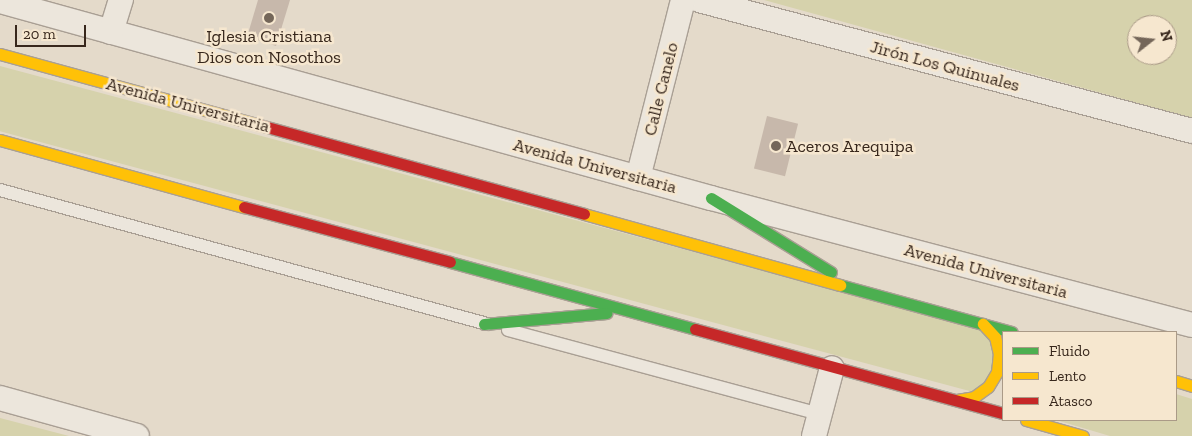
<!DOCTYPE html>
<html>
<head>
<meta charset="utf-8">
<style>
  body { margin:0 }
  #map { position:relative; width:1192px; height:436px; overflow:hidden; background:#e4daca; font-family:"Zilla Slab",serif }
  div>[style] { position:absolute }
  .green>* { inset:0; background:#d6d2ac; transform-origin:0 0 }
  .building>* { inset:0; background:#c7b8ab; transform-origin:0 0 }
  .roads { filter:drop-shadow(1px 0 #a99f94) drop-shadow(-1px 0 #a99f94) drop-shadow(0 1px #a99f94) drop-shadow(0 -1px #a99f94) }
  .lane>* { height:12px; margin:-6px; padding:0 6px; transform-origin:6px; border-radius:6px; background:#ece6dc }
  .street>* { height:24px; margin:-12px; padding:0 12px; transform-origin:12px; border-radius:12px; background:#ece6dc }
  .fast>* { height:11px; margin:-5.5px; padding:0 5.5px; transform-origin:5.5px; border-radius:5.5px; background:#4caf50 }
  .slow>* { height:11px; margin:-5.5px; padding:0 5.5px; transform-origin:5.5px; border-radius:5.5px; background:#ffc107 }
  .jam>* { height:11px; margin:-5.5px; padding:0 5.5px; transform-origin:5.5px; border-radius:5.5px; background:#c62828 }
  .dots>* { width:14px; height:14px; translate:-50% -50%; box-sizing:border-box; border:2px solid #f6e7cf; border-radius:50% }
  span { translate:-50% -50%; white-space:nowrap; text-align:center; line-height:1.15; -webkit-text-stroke:5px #f6e7cf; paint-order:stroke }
  .poi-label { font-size:18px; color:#37271c }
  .left { translate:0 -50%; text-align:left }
  .street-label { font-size:18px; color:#37271c }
  .legend { position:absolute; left:1002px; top:331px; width:175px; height:90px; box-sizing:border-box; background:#f6e7cf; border:1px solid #aa9a87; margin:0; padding:6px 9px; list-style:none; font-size:15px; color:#37271c }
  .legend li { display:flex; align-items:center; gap:10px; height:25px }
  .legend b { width:25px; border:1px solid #aa9a87 }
  .north { position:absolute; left:1127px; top:15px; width:50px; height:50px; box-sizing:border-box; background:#f6e7cf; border:1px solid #aa9a87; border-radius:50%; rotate:74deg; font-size:14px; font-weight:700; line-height:20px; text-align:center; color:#37271c }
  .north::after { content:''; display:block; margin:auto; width:18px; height:22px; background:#746659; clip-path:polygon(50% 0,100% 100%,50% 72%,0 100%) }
  .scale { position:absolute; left:15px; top:25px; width:71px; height:22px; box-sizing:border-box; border:2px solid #37271c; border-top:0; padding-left:6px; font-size:15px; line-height:18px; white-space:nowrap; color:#37271c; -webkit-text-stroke:4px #f6e7cf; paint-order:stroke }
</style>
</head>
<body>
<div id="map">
  <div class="green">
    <i style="clip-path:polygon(evenodd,764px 0,1192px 0,1192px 118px,764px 0,1137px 25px,1167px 25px,1167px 55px,1137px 55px,1137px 25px)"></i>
    <i style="left:0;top:66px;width:1040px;height:63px;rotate:15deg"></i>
    <i style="clip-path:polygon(1176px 394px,1192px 399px,1192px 436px,1110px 436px,1056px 420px,1176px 420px)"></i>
    <i style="clip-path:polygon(0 418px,69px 436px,0 436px)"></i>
  </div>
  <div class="building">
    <i style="clip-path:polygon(258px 0,290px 0,276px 46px,247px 37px)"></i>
    <i style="left:767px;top:116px;width:32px;height:54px;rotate:14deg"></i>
  </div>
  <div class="roads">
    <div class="lane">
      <i style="left:0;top:190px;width:505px;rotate:15.38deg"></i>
      <i style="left:508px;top:330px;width:323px;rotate:15.1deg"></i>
    </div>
    <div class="street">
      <i style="left:699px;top:0;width:510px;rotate:14.88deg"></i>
      <i style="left:0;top:1px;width:738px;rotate:15.49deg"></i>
      <i style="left:711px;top:198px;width:497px;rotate:14.8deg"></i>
      <i style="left:111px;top:32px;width:34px;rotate:-73deg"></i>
      <i style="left:638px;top:178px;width:184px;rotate:-75.8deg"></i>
      <i style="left:0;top:398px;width:142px;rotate:15.5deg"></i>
      <i style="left:814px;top:436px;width:70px;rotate:-75.2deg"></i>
    </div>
    <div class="fast">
      <i style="left:711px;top:198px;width:141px;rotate:31.7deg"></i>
      <i style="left:450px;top:262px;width:254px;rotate:15.3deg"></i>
      <i style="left:840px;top:285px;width:178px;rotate:15.3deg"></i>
      <i style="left:484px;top:324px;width:123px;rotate:-5.1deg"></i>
    </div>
    <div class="slow">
      <i style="left:0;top:54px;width:265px;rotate:15.3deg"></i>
      <i style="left:0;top:140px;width:253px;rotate:15.4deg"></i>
      <i style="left:584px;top:214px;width:266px;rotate:15.5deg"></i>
      <i style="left:1176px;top:381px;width:17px;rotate:17deg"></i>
      <i style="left:957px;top:400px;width:17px;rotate:-10deg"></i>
      <i style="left:974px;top:397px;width:17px;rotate:-36deg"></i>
      <i style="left:988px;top:387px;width:17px;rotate:-59deg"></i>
      <i style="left:997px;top:372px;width:18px;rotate:-84deg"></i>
      <i style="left:999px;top:354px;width:17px;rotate:-103deg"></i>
      <i style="left:995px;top:337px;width:18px;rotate:-133deg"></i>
      <i style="left:1026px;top:420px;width:59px;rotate:15.7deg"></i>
    </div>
    <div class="jam">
      <i style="left:256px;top:124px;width:340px;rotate:15.3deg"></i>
      <i style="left:244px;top:207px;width:213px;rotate:14.9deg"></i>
      <i style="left:695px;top:329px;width:319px;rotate:15.3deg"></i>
    </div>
  </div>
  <div class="dots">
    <i style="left:269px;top:18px;background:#746659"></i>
    <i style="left:776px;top:146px;background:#746659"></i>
  </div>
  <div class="poi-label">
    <span style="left:269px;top:47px">Iglesia Cristiana<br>Dios con Nosothos</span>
    <span class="left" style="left:786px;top:146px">Aceros Arequipa</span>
  </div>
  <div class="street-label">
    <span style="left:945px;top:66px;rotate:15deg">Jirón Los Quinuales</span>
    <span style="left:661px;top:89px;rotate:-76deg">Calle Canelo</span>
    <span style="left:188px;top:105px;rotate:15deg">Avenida Universitaria</span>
    <span style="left:595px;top:166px;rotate:15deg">Avenida Universitaria</span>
    <span style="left:986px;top:271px;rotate:15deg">Avenida Universitaria</span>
  </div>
  <ul class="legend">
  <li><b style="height:6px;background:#4caf50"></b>Fluido</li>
  <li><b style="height:6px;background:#ffc107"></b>Lento</li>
  <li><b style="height:6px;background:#c62828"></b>Atasco</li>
  </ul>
  <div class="north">N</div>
  <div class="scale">20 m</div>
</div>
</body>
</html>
